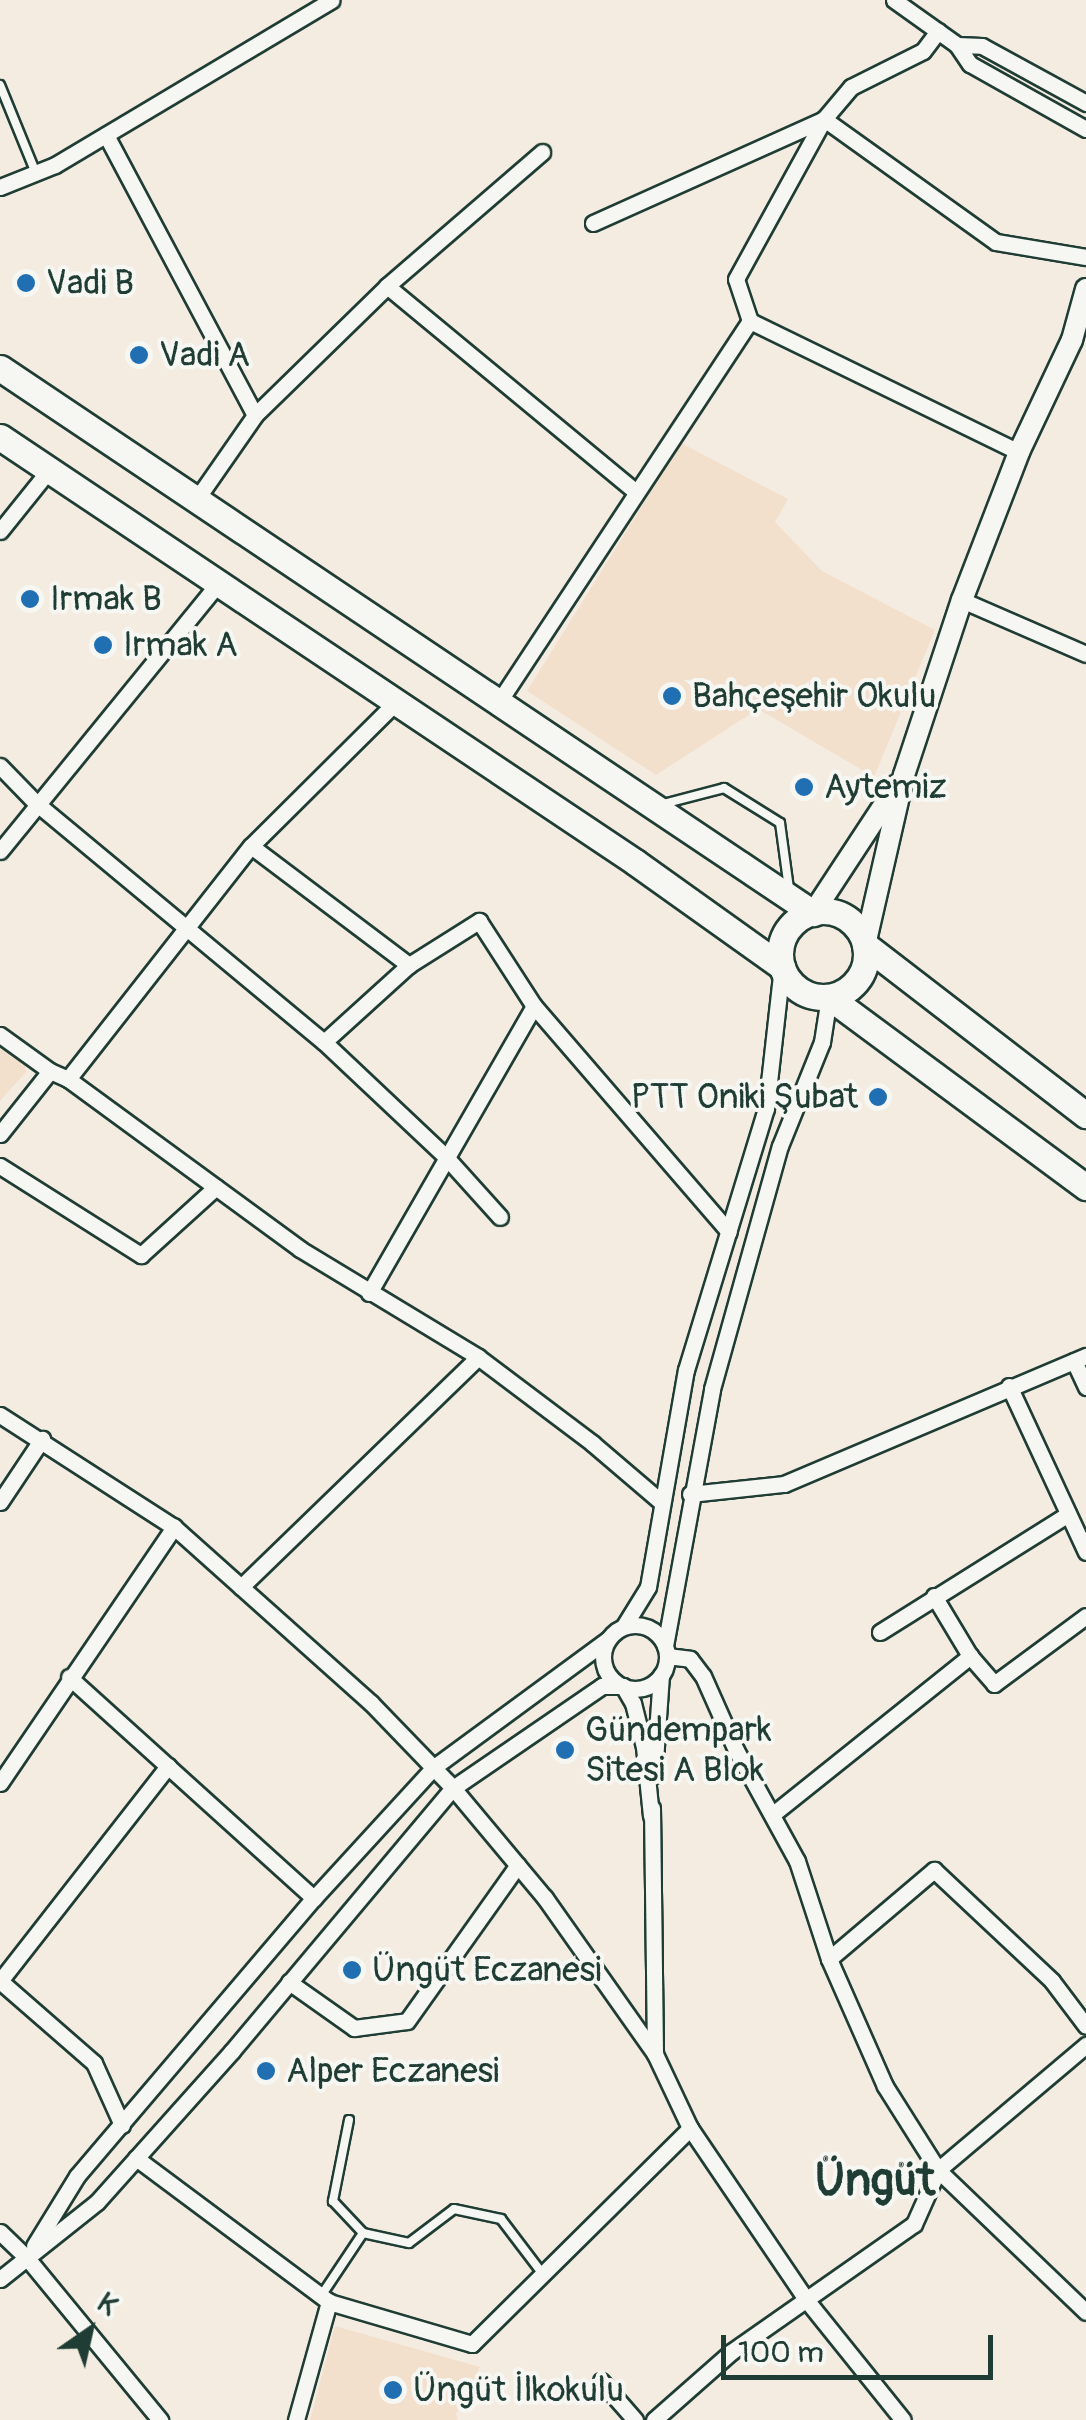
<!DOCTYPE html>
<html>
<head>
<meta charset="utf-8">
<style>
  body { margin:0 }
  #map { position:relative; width:1086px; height:2420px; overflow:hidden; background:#f4ece1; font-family:Pangolin,sans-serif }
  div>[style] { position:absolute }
  .built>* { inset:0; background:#f2e0cd }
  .roads { filter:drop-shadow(2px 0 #1f3d34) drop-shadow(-2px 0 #1f3d34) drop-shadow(0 2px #1f3d34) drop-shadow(0 -2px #1f3d34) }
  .service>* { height:8px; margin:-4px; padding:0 4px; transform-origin:4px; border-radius:4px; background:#f6f6f2 }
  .minor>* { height:15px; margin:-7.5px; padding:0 7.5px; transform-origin:7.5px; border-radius:7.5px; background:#f6f6f2 }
  .minor>.ring { margin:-7.5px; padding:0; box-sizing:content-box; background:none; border:15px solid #f6f6f2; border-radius:50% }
  .tertiary>* { height:20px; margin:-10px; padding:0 10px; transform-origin:10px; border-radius:10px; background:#f6f6f2 }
  .primary>* { height:25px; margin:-12.5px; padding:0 12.5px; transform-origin:12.5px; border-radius:12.5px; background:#f6f6f2 }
  .primary>.ring { margin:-12.5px; padding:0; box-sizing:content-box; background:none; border:25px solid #f6f6f2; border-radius:50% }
  .dots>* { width:28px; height:28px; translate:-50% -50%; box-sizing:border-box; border:5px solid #f6f6f2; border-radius:50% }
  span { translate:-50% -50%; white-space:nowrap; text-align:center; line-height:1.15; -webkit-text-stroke:8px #f6f6f2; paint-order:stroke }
  .poi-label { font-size:35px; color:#1f3d34 }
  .left { translate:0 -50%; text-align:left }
  .right { translate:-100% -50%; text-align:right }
  .district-label { font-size:45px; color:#1f3d34; font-weight:700 }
  .north { position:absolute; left:40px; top:2280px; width:100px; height:100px; -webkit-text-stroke:8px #f6f6f2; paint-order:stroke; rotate:34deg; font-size:28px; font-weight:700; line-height:40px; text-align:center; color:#1f3d34 }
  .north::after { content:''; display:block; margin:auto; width:35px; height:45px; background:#1f3d34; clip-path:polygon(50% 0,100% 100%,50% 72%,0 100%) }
  .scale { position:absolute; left:721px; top:2335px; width:272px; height:45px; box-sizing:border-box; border:5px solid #1f3d34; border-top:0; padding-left:12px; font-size:30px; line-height:35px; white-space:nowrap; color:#1f3d34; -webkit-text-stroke:8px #f6f6f2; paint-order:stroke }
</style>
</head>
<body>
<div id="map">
  <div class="built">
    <i style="clip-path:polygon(681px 443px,788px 499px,775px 522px,822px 571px,935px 630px,874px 777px,758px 709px,656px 775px,527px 691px)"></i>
    <i style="clip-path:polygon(0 1043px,24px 1059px,26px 1072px,0 1101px)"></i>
    <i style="clip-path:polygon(335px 2326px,480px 2367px,456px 2414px,458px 2420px,310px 2420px)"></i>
  </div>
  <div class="roads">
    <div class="service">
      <i style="left:0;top:85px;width:95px;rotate:67.8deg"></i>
      <i style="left:663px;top:804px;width:63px;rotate:-14.7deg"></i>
      <i style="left:724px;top:788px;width:66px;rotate:32deg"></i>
      <i style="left:780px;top:823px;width:67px;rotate:82.2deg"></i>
      <i style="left:349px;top:2120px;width:83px;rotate:101.2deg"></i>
      <i style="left:333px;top:2201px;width:44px;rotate:46.8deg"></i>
      <i style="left:363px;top:2233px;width:47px;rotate:12.3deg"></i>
      <i style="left:409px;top:2243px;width:56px;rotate:-37.1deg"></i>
      <i style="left:454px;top:2209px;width:48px;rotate:12deg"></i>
      <i style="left:501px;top:2219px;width:68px;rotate:52.8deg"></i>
      <i style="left:321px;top:2296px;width:76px;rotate:-56.3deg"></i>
    </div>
    <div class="minor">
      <i style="left:894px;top:0;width:77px;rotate:35.5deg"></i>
      <i style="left:957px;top:45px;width:23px;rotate:56deg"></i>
      <i style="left:970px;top:64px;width:133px;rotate:29.3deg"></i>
      <i style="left:957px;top:45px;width:25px;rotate:2deg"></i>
      <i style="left:982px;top:46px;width:119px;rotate:28.7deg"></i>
      <i style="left:824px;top:119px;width:211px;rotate:35.6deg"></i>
      <i style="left:996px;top:242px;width:91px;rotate:9.5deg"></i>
      <i style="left:106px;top:135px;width:317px;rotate:62deg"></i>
      <i style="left:0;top:187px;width:59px;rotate:-21.8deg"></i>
      <i style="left:55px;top:165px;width:322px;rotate:-30.8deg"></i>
      <i style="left:593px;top:223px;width:253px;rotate:-24.2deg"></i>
      <i style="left:387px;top:286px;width:322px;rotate:39.6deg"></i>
      <i style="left:750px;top:321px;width:44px;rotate:-108.4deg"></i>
      <i style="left:736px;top:279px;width:183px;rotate:-61.2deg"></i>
      <i style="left:824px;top:119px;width:42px;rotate:-49.8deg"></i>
      <i style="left:851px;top:87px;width:80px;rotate:-26.6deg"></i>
      <i style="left:923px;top:51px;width:25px;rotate:-53deg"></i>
      <i style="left:196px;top:500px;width:103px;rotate:-55.2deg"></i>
      <i style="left:255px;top:415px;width:185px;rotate:-44.3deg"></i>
      <i style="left:387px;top:286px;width:205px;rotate:-40.8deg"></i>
      <i style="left:0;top:531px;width:78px;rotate:-51.2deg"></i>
      <i style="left:962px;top:600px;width:135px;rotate:23.5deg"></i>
      <i style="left:498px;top:703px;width:458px;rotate:-56.6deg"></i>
      <i style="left:750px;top:321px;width:299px;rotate:26deg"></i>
      <i style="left:0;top:766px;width:52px;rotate:45.8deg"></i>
      <i style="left:36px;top:803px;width:374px;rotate:39.7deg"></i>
      <i style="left:324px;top:1042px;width:166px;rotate:43.3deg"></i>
      <i style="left:445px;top:1156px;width:82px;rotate:48deg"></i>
      <i style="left:251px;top:846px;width:198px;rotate:37deg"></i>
      <i style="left:0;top:851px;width:345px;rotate:-50.8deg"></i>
      <i style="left:0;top:1035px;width:62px;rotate:35.8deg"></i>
      <i style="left:50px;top:1071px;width:20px;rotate:24deg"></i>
      <i style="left:68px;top:1079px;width:288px;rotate:36.2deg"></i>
      <i style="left:300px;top:1249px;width:208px;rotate:31.2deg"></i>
      <i style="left:478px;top:1357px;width:143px;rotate:37deg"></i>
      <i style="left:592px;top:1443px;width:89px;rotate:40.5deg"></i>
      <i style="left:324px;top:1042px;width:115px;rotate:-42.2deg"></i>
      <i style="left:409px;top:965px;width:83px;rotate:-32.2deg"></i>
      <i style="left:479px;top:921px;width:101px;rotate:57.1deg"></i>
      <i style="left:534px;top:1006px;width:298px;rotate:49.2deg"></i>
      <i style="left:68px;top:1079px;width:296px;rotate:-51.9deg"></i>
      <i style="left:251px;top:846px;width:202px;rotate:-44.8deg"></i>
      <i style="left:0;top:1134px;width:80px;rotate:-51.6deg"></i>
      <i style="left:0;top:1166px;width:167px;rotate:32.3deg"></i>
      <i style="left:141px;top:1255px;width:101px;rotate:-42.2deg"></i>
      <i style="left:369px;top:1293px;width:331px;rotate:-60.1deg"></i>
      <i style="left:1074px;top:1361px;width:29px;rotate:65deg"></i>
      <i style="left:1009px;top:1386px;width:183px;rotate:65.1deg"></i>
      <i style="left:0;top:1415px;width:207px;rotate:32.8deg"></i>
      <i style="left:174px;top:1527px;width:264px;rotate:41.8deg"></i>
      <i style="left:371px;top:1703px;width:118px;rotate:46deg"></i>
      <i style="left:453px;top:1788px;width:143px;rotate:50.1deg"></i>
      <i style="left:545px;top:1898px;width:191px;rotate:54.8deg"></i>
      <i style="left:655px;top:2054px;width:82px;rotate:64.7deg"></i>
      <i style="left:690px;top:2128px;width:210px;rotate:55.9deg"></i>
      <i style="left:808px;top:2302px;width:151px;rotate:51.2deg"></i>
      <i style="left:690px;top:1494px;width:95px;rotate:-6.1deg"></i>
      <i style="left:784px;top:1484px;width:328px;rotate:-23deg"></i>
      <i style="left:0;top:1502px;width:76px;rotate:-56.3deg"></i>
      <i style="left:241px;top:1587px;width:330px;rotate:-44.1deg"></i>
      <i style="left:934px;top:1596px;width:70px;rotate:59deg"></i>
      <i style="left:970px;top:1656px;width:37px;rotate:49deg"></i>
      <i style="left:994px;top:1684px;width:114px;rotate:-36.5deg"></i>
      <i class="ring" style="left:603px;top:1625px;width:49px;height:49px"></i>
      <i style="left:624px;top:1626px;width:46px;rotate:-58.4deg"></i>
      <i style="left:648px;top:1587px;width:220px;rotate:-80.1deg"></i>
      <i style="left:686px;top:1370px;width:273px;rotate:-73deg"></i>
      <i style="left:766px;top:1109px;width:143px;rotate:-83.6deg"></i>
      <i style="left:880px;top:1632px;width:222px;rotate:-32.1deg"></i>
      <i style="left:665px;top:1646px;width:261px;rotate:-79.6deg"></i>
      <i style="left:712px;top:1389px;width:252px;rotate:-74.4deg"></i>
      <i style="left:780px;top:1146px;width:112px;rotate:-68deg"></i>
      <i style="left:822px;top:1042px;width:46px;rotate:-81.2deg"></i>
      <i style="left:667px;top:1656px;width:23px;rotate:7deg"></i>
      <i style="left:690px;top:1659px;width:21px;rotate:53deg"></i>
      <i style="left:703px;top:1676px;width:81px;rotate:66deg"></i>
      <i style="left:736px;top:1750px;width:127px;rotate:61.2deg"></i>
      <i style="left:797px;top:1861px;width:103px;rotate:71.9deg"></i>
      <i style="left:829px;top:1959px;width:139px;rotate:66.2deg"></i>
      <i style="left:885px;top:2086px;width:99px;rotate:57.8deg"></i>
      <i style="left:938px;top:2170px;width:205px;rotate:43.8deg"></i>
      <i style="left:69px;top:1677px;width:330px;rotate:42.1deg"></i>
      <i style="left:654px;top:1775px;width:100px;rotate:-86deg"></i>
      <i style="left:0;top:1783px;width:310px;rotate:-55.8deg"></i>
      <i style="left:652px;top:1808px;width:246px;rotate:89.3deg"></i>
      <i style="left:773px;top:1814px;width:253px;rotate:-38.7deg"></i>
      <i style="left:829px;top:1959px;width:138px;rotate:-40.3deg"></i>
      <i style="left:934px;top:1870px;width:162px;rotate:43.2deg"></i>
      <i style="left:1052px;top:1981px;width:56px;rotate:52.9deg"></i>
      <i style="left:0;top:1981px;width:273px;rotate:-52deg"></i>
      <i style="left:0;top:1981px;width:125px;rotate:41.1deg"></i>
      <i style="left:94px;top:2063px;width:68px;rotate:65.7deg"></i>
      <i style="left:289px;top:1982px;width:80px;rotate:35.3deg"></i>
      <i style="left:354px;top:2028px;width:53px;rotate:-7.5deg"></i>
      <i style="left:407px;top:2021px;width:191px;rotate:-54.6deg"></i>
      <i style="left:136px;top:2158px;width:241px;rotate:36.7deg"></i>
      <i style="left:329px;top:2302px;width:149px;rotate:16.4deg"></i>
      <i style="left:472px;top:2344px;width:307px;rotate:-44.7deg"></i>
      <i style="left:0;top:2232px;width:37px;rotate:44deg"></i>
      <i style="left:27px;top:2258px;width:210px;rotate:50.6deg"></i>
      <i style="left:34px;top:2246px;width:82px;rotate:-58.4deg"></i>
      <i style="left:77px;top:2176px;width:365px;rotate:-49.6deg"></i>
      <i style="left:314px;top:1898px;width:178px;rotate:-47.5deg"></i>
      <i style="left:434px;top:1767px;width:216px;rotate:-36.3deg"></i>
      <i style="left:0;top:2279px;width:124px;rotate:-38.4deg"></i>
      <i style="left:97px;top:2202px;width:203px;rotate:-48.2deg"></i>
      <i style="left:232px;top:2051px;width:344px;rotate:-50deg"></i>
      <i style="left:453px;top:1788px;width:181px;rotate:-34.4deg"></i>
      <i style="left:602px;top:1686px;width:21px"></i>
      <i style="left:623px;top:1686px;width:20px;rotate:60deg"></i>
      <i style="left:633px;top:1703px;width:45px;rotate:76deg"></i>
      <i style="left:644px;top:1747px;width:69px;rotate:84.2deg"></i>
      <i style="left:601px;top:2381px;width:52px;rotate:48.9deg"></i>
      <i style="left:296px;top:2420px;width:123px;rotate:-74.4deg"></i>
      <i style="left:654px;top:2420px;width:103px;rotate:-41.4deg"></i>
      <i style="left:731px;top:2352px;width:223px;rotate:-35deg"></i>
      <i style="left:914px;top:2224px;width:59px;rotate:-66deg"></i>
      <i style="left:938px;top:2170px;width:194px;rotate:-40.2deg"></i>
    </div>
    <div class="tertiary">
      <i style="left:813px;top:913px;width:153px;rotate:-56.7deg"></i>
      <i style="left:865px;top:945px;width:174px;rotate:-77.1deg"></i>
      <i style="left:904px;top:775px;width:184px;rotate:-71.7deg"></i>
      <i style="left:962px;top:600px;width:159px;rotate:-68.9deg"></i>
      <i style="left:1019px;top:452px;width:124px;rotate:-64.7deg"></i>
      <i style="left:1072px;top:340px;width:53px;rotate:-74.6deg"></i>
    </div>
    <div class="primary">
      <i style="left:0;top:368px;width:979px;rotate:33.84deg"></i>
      <i style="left:0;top:437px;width:764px;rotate:33.79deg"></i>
      <i style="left:635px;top:862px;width:181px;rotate:35.5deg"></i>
      <i class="ring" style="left:780px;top:911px;width:61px;height:61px"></i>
      <i style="left:865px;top:945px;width:279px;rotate:37.6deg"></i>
      <i style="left:829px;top:997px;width:320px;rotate:36.5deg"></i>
    </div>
  </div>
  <div class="dots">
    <i style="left:26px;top:283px;background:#1f6fb2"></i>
    <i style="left:139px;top:355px;background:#1f6fb2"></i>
    <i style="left:30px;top:599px;background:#1f6fb2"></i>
    <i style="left:103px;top:645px;background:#1f6fb2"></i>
    <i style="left:672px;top:696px;background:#1f6fb2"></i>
    <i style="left:804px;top:787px;background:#1f6fb2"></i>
    <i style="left:878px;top:1097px;background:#1f6fb2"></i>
    <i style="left:565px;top:1750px;background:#1f6fb2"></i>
    <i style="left:352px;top:1970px;background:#1f6fb2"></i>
    <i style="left:266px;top:2071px;background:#1f6fb2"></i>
    <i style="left:393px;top:2390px;background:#1f6fb2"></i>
  </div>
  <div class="poi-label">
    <span class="left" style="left:46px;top:283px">Vadi B</span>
    <span class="left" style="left:159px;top:355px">Vadi A</span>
    <span class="left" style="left:50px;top:599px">Irmak B</span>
    <span class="left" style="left:123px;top:645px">Irmak A</span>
    <span class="left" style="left:692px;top:696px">Bahçeşehir Okulu</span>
    <span class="left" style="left:824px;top:787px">Aytemiz</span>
    <span class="right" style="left:858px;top:1097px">PTT Oniki Şubat</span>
    <span class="left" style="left:585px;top:1750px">Gündempark<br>Sitesi A Blok</span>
    <span class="left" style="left:372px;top:1970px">Üngüt Eczanesi</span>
    <span class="left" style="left:286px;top:2071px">Alper Eczanesi</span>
    <span class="left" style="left:413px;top:2390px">Üngüt İlkokulu</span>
  </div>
  <div class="district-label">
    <span style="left:875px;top:2182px">Üngüt</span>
  </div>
  <div class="north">K</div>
  <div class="scale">100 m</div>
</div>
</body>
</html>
